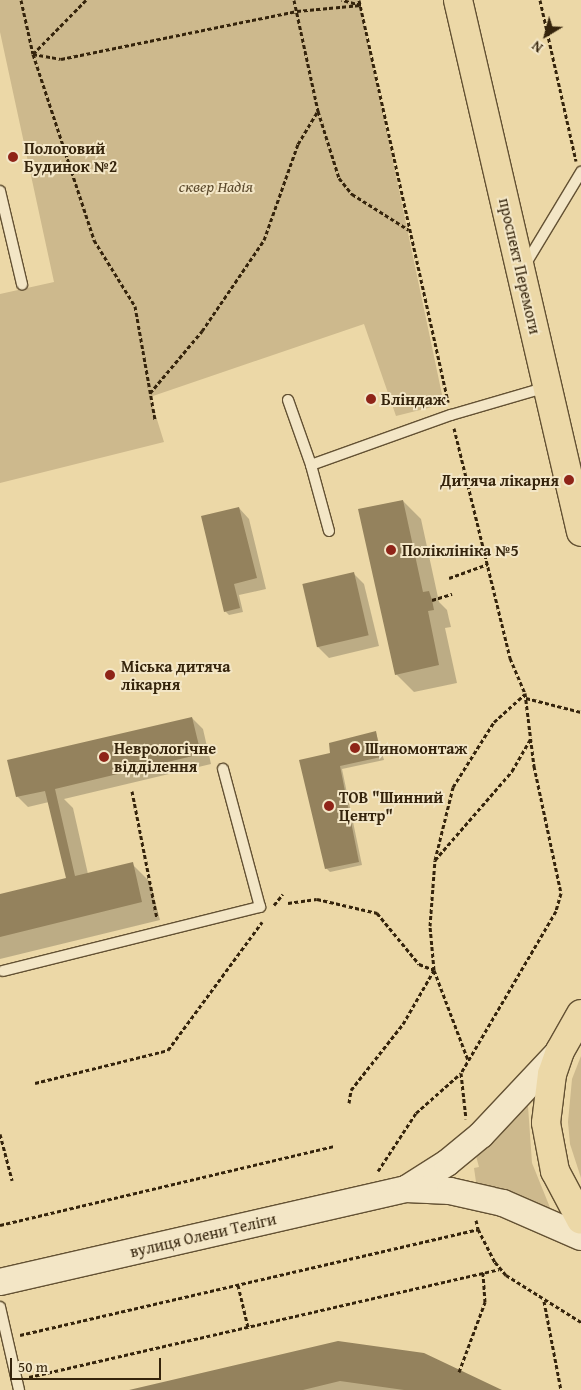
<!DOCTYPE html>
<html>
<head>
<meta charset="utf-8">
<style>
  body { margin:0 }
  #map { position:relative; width:581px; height:1390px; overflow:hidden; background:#ecd8a7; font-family:"Gentium Book Plus",serif }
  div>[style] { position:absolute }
  .green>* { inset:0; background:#cdb98d }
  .shadow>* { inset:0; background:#0003 }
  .building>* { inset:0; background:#94825d; transform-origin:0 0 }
  .path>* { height:3px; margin-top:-1.5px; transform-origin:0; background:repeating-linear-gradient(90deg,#35240c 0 4px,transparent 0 6.5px) }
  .roads { filter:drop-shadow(1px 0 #635133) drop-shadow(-1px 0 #635133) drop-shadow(0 1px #635133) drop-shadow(0 -1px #635133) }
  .lane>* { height:10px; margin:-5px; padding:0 5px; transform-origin:5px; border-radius:5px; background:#f3e6c6 }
  .secondary>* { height:26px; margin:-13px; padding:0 13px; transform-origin:13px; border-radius:13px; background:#f3e6c6 }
  .primary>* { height:28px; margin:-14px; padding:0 14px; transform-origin:14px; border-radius:14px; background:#ecd8a7 }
  .dots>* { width:14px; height:14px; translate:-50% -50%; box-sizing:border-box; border:2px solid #f3e6c6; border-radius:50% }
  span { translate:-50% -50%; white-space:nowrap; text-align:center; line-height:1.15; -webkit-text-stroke:4px #f3e6c6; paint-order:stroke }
  .poi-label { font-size:16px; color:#35240c; font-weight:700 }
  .left { translate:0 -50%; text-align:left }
  .right { translate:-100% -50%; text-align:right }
  .park-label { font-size:16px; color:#5b492c; font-style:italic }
  .street-label { font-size:16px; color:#35240c }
  .north { position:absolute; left:521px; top:10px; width:50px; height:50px; -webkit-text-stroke:4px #f3e6c6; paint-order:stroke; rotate:217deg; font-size:14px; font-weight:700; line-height:20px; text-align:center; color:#35240c }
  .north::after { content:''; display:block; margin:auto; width:18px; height:22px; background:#35240c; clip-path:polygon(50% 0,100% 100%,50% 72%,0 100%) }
  .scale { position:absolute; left:10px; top:1358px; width:151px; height:22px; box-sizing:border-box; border:2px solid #35240c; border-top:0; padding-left:6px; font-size:15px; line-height:18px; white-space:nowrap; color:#35240c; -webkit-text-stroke:4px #f3e6c6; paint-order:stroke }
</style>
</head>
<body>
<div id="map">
  <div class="green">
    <i style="clip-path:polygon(0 0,359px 0,444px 404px,396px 416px,364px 324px,150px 397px,164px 442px,0 483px,0 294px,54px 282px,0 32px)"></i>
    <i style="clip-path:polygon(581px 1056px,581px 1178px,570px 1144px,568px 1122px,572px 1079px)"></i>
    <i style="clip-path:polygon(528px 1106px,532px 1163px,551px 1210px,517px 1194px,476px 1182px,474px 1168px,479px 1167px,476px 1156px,495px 1141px)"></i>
  </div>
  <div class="shadow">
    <i style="clip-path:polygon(403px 501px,421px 519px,439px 602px,447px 610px,449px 619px,451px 627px,445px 628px,457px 683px,414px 692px,396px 674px)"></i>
    <i style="clip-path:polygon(239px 508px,249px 519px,266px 589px,239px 595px,243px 612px,229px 615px,225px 611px)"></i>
    <i style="clip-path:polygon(353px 573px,364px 584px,379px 646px,329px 658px,318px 647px)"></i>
    <i style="clip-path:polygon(192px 718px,203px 729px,211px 764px,64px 799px,73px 808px,88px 874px,132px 864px,150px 882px,160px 920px,0 959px,0 895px,68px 879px,49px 802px,28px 807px,17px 796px)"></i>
    <i style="clip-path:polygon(376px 733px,384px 760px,342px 769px,362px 865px,330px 872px,326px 868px,332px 754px)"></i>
    <i style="clip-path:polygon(458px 1373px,500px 1390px,131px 1390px)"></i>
  </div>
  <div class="building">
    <i style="clip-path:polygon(403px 500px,423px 592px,429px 591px,432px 600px,434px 610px,428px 611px,439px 665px,395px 675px,358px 509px)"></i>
    <i style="clip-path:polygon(239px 507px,257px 578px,234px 584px,240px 608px,224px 612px,201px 516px)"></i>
    <i style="left:354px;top:572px;width:65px;height:53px;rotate:77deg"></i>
    <i style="clip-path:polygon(192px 717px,201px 754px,55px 789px,75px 876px,133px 862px,142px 902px,0 937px,0 894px,66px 878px,45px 791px,16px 797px,7px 760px)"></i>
    <i style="clip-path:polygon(376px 731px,381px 757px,340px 766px,359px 862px,325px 869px,299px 760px,330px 753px,329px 743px)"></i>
    <i style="clip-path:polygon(338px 1341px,424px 1353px,502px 1390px,404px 1390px,340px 1381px,303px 1390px,129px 1390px)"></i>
  </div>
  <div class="path">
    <i style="left:21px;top:0;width:55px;rotate:77.5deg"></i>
    <i style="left:33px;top:54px;width:196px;rotate:71.8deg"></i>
    <i style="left:94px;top:240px;width:78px;rotate:58.2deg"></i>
    <i style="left:135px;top:306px;width:115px;rotate:80deg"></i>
    <i style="left:86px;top:0;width:76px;rotate:134.5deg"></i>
    <i style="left:33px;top:54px;width:28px;rotate:10deg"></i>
    <i style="left:61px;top:59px;width:241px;rotate:-11.5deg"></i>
    <i style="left:297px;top:11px;width:64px;rotate:-5.4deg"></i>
    <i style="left:361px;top:5px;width:20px;rotate:-165deg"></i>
    <i style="left:294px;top:0;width:114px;rotate:77.8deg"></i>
    <i style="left:318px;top:111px;width:70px;rotate:72.6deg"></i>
    <i style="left:339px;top:178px;width:21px;rotate:51deg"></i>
    <i style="left:352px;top:194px;width:67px;rotate:32.3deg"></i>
    <i style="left:359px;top:0;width:412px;rotate:77.5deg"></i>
    <i style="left:540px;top:0;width:165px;rotate:77.4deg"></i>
    <i style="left:150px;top:393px;width:81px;rotate:-50deg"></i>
    <i style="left:202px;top:331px;width:110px;rotate:-55.7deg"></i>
    <i style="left:264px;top:240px;width:102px;rotate:-70.5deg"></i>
    <i style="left:298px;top:144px;width:39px;rotate:-59deg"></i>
    <i style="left:454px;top:428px;width:237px;rotate:76.3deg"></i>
    <i style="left:510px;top:658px;width:38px;rotate:67deg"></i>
    <i style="left:525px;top:693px;width:74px;rotate:83deg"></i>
    <i style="left:534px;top:766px;width:130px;rotate:78deg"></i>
    <i style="left:561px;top:893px;width:19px;rotate:106deg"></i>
    <i style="left:556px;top:911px;width:188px;rotate:120.4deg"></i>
    <i style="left:461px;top:1073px;width:46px;rotate:83.8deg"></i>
    <i style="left:449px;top:578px;width:41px;rotate:-19.7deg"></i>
    <i style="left:432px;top:600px;width:21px;rotate:-17deg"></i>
    <i style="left:526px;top:698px;width:57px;rotate:14.3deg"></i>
    <i style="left:132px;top:791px;width:129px;rotate:78.9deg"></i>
    <i style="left:435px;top:860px;width:118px;rotate:-49.1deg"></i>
    <i style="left:512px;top:771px;width:39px;rotate:-60deg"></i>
    <i style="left:288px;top:903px;width:29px;rotate:-8deg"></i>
    <i style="left:317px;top:899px;width:62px;rotate:13.1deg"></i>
    <i style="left:377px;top:913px;width:66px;rotate:50.5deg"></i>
    <i style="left:419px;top:964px;width:16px;rotate:22deg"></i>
    <i style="left:434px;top:970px;width:96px;rotate:69.3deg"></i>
    <i style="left:274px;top:905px;width:14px;rotate:-51deg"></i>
    <i style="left:35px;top:1083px;width:137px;rotate:-13.9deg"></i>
    <i style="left:168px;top:1050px;width:159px;rotate:-53.7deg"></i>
    <i style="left:349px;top:1103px;width:13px;rotate:-81deg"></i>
    <i style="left:351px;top:1090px;width:84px;rotate:-51.8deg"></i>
    <i style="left:403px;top:1024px;width:62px;rotate:-60.1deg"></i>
    <i style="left:434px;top:970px;width:44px;rotate:-95.2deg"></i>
    <i style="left:430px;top:926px;width:66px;rotate:-85.7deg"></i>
    <i style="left:435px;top:860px;width:75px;rotate:-76.1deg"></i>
    <i style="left:453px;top:787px;width:77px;rotate:-57.8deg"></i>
    <i style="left:494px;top:722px;width:42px;rotate:-42.1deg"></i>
    <i style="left:0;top:1134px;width:48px;rotate:75.4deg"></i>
    <i style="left:378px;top:1171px;width:69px;rotate:-56.8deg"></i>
    <i style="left:416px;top:1113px;width:60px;rotate:-41.6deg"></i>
    <i style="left:476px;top:1220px;width:9px;rotate:77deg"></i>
    <i style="left:0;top:1225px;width:343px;rotate:-13.3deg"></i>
    <i style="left:238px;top:1285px;width:43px;rotate:76.6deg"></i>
    <i style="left:544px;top:1301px;width:91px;rotate:79.2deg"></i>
    <i style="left:20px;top:1335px;width:470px;rotate:-13deg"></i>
    <i style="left:478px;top:1229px;width:37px;rotate:63deg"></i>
    <i style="left:495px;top:1262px;width:17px;rotate:50deg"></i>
    <i style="left:506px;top:1275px;width:89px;rotate:32.1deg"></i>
    <i style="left:459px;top:1372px;width:75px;rotate:-69.6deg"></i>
    <i style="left:485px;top:1302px;width:30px;rotate:-94deg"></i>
    <i style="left:29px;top:1377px;width:482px;rotate:-12.9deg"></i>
  </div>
  <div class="roads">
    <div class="lane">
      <i style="left:0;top:191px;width:96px;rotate:76.7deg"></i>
      <i style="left:525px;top:265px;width:109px;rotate:-58.9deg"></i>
      <i style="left:288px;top:400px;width:69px;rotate:70.5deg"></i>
      <i style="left:329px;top:531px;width:68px;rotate:-105.3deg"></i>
      <i style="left:311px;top:465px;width:149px;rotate:-19.7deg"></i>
      <i style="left:451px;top:415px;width:100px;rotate:-16.3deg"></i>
      <i style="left:3px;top:971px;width:265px;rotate:-14deg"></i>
      <i style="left:260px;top:907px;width:143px;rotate:-105deg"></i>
      <i style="left:0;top:1307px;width:85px;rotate:77.1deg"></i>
    </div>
    <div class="secondary">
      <i style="left:406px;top:1189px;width:49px;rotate:-32.4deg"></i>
      <i style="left:447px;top:1163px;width:44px;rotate:-39.5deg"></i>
      <i style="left:481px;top:1135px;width:115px;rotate:-46.8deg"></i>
      <i style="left:0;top:1282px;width:417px;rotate:-12.9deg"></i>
      <i style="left:406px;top:1189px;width:44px;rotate:2.6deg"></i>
      <i style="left:450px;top:1191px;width:54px;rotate:12.8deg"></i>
      <i style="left:503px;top:1203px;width:85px;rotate:23.6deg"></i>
    </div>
    <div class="primary">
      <i style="left:458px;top:0;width:546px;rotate:76.98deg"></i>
      <i style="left:581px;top:1014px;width:43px;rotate:119.6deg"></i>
      <i style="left:560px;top:1051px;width:24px;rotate:109deg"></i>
      <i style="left:552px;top:1074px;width:49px;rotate:97deg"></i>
      <i style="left:546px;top:1123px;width:49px;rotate:79.4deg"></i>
      <i style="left:555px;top:1171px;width:55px;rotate:62deg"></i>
    </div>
  </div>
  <div class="dots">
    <i style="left:13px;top:157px;background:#8f2418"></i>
    <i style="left:371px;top:399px;background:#8f2418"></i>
    <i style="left:569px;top:480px;background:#8f2418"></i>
    <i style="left:391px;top:550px;background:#8f2418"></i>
    <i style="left:110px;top:675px;background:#8f2418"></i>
    <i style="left:355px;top:748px;background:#8f2418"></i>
    <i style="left:104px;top:757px;background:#8f2418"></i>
    <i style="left:329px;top:806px;background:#8f2418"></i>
  </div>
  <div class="poi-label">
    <span class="left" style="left:24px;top:157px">Пологовий<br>Будинок №2</span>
    <span class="left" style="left:381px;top:399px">Бліндаж</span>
    <span class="right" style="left:559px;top:480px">Дитяча лікарня</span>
    <span class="left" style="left:402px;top:550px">Поліклініка №5</span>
    <span class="left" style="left:121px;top:675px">Міська дитяча<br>лікарня</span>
    <span class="left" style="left:114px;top:757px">Неврологічне<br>відділення</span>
    <span class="left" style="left:365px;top:748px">Шиномонтаж</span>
    <span class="left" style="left:339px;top:806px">ТОВ "Шинний<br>Центр"</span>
  </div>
  <div class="park-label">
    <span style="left:216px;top:186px">сквер Надія</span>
  </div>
  <div class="street-label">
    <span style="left:520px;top:266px;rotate:77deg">проспект Перемоги</span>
    <span style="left:203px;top:1235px;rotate:-13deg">вулиця Олени Теліги</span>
  </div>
  <div class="north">N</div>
  <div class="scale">50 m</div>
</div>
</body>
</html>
